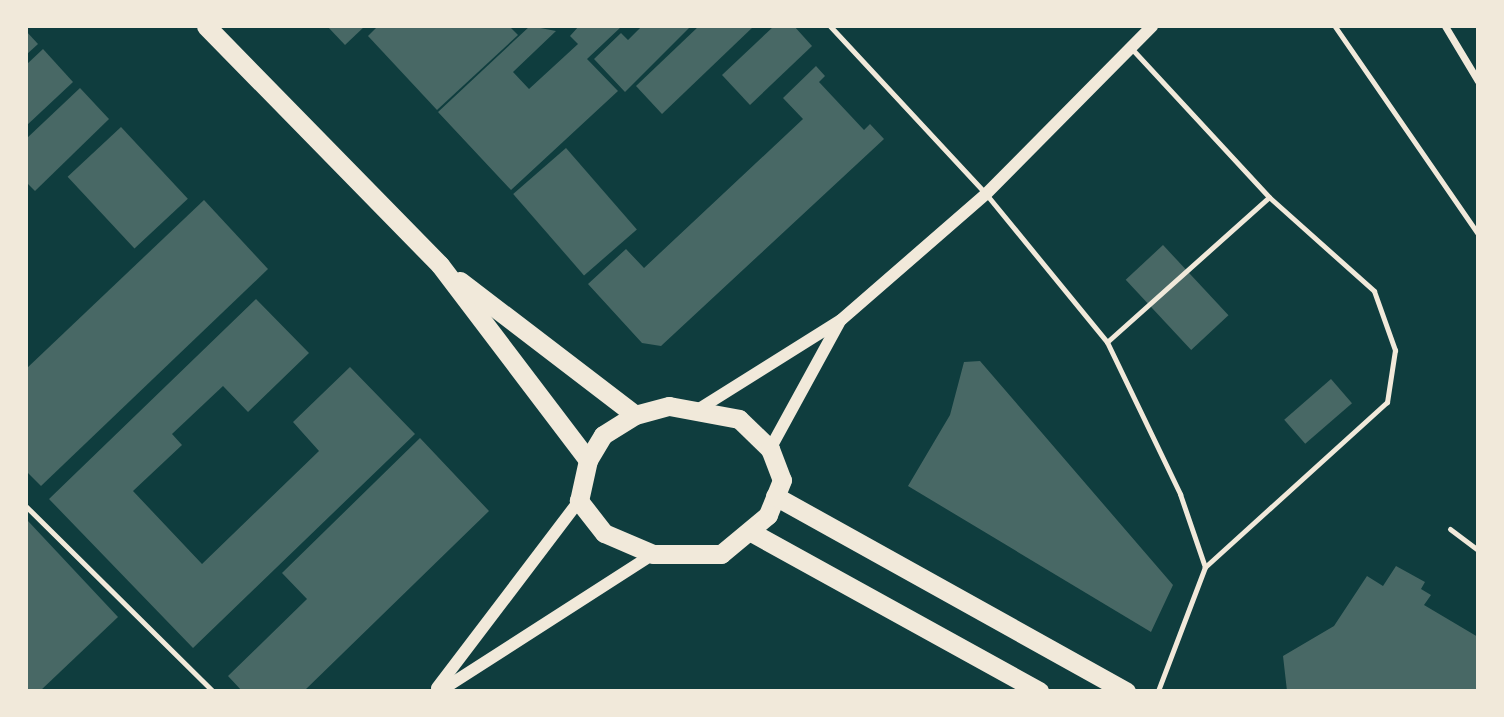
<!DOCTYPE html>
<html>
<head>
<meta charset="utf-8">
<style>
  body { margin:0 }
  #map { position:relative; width:1504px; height:717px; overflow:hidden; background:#0f3d3e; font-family:"Sofia Sans Condensed",sans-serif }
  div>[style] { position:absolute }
  .building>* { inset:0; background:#486865; transform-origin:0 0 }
  .path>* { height:4.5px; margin:-2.25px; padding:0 2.25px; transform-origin:2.25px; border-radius:2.25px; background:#f1e9da }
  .service>* { height:5px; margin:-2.5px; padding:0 2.5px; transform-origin:2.5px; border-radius:2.5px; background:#f1e9da }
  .minor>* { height:7px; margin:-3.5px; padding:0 3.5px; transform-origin:3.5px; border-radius:3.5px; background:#f1e9da }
  .tertiary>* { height:12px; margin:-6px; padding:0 6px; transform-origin:6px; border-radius:6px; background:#f1e9da }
  .trunk>* { height:19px; margin:-9.5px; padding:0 9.5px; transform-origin:9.5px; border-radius:9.5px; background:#f1e9da }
  span { translate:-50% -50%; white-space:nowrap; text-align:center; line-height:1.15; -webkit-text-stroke:6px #f1e9da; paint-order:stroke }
  .frame { position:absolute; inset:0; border:28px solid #f1e9da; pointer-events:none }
</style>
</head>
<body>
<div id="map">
  <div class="building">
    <i style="clip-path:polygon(327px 26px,365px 26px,345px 45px)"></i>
    <i style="clip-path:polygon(378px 26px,509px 26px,518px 35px,437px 110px,368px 36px)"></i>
    <i style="clip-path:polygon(530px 26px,556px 31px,513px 72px,529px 89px,578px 44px,570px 36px,579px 26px,622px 26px,587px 59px,618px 91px,511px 190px,438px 112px)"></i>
    <i style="clip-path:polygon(642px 26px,689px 28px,625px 92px,594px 59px,621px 33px,628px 40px)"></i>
    <i style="clip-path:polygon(699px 26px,754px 26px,662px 114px,636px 86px)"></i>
    <i style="clip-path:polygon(774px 26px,794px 26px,812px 46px,750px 105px,722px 75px)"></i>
    <i style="clip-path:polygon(26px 31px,38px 44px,26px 55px)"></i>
    <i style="clip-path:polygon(43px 49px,73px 82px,26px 126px,26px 65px)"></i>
    <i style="clip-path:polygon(816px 66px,825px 76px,819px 82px,864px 130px,870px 124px,884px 139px,661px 346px,642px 343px,588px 284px,626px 249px,644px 268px,803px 119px,783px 98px)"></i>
    <i style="clip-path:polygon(80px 88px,109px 119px,35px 191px,26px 182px,26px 139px)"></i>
    <i style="left:121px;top:127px;width:98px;height:73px;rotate:47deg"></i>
    <i style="left:566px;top:148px;width:108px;height:70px;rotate:49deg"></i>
    <i style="clip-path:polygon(204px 200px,268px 269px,41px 486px,26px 471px,26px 369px)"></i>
    <i style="left:1163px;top:245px;width:96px;height:51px;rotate:47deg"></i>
    <i style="clip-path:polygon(256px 299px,309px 353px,248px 412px,223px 386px,172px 434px,182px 445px,133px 491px,202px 564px,319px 451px,293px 422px,350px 367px,415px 434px,193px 648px,49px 499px)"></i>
    <i style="clip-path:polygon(980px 361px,1173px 585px,1151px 632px,908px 486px,950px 415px,964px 362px)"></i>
    <i style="left:1331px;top:379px;width:32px;height:62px;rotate:49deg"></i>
    <i style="clip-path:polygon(420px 438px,489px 511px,304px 691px,242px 691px,228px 676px,307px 599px,282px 573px)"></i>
    <i style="clip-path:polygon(28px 521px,118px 617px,40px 691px,26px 691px)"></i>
    <i style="clip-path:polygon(1396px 566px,1425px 582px,1421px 589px,1431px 595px,1424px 605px,1478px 637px,1478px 691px,1287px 691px,1283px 656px,1334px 626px,1367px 576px,1383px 586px)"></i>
  </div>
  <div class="path">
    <i style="left:1335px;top:26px;width:252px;rotate:55.4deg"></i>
    <i style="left:26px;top:506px;width:263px;rotate:44.7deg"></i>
  </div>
  <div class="service">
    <i style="left:830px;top:26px;width:229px;rotate:47.1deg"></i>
    <i style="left:986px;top:194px;width:191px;rotate:50.7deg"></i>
    <i style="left:1107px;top:342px;width:169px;rotate:64.3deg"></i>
    <i style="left:1180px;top:494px;width:77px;rotate:71.1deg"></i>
    <i style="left:1205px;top:567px;width:133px;rotate:110.8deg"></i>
    <i style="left:1132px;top:49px;width:202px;rotate:47.2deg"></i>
    <i style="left:1269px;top:197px;width:141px;rotate:41.8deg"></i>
    <i style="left:1374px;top:291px;width:63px;rotate:70.4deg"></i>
    <i style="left:1395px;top:350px;width:53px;rotate:98.7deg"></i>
    <i style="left:1387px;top:402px;width:246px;rotate:137.8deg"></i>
    <i style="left:1107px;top:342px;width:217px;rotate:-41.8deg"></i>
    <i style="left:1450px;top:529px;width:35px;rotate:37deg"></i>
  </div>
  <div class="minor">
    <i style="left:1445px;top:26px;width:64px;rotate:59deg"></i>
  </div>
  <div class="tertiary">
    <i style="left:699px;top:409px;width:168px;rotate:-32.1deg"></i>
    <i style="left:841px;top:320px;width:192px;rotate:-41deg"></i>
    <i style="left:986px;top:194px;width:236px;rotate:-45.3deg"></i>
    <i style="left:770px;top:449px;width:144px;rotate:-61.3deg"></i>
    <i style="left:437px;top:688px;width:235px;rotate:-52.8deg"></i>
    <i style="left:440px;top:691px;width:253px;rotate:-32.7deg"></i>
  </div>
  <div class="trunk">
    <i style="left:206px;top:26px;width:334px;rotate:45.6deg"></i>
    <i style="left:440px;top:265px;width:245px;rotate:52.8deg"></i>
    <i style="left:460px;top:281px;width:220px;rotate:37.4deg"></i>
    <i style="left:669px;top:406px;width:71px;rotate:10.5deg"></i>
    <i style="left:739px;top:419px;width:43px;rotate:44.1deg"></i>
    <i style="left:770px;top:449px;width:33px;rotate:69deg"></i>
    <i style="left:782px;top:480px;width:38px;rotate:112deg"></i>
    <i style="left:768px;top:515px;width:61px;rotate:140.3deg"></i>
    <i style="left:721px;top:554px;width:68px;rotate:180deg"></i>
    <i style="left:653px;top:554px;width:53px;rotate:-156.8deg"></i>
    <i style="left:604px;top:533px;width:41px;rotate:-128deg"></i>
    <i style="left:579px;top:501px;width:42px;rotate:-77.6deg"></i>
    <i style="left:588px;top:460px;width:29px;rotate:-59deg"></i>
    <i style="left:603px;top:435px;width:38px;rotate:-32deg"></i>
    <i style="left:635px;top:415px;width:35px;rotate:-15deg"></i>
    <i style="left:775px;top:496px;width:402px;rotate:29.1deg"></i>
    <i style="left:751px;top:532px;width:329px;rotate:28.9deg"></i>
  </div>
  <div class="frame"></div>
</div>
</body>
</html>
